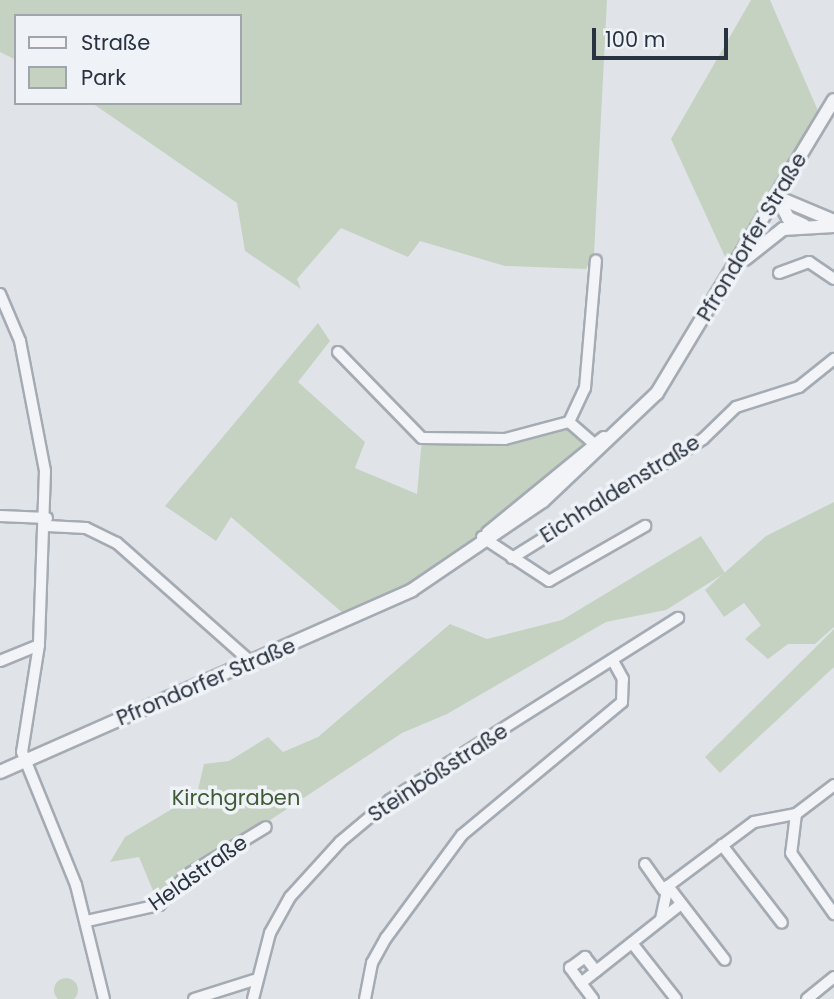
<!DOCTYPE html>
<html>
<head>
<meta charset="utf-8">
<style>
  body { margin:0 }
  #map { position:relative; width:834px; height:999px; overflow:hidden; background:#e0e4e9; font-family:Poppins,sans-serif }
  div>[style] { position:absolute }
  .green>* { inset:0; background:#c6d2c1 }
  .round { border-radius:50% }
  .roads { filter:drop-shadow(2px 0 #a5abb3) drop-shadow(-2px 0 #a5abb3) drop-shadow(0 2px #a5abb3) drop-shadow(0 -2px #a5abb3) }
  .minor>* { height:10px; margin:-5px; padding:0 5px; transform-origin:5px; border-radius:5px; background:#f2f4f7 }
  .tertiary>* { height:12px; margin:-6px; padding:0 6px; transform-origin:6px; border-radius:6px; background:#f2f4f7 }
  span { translate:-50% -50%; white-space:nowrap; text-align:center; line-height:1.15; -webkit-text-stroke:7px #eff2f6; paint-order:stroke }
  .street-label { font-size:21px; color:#293240 }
  .park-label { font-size:21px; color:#3f5b36 }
  .legend { position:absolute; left:14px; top:14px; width:228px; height:91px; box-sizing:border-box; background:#eff2f6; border:2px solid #a0a5ad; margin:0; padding:9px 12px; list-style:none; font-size:21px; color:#293240 }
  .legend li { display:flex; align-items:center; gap:14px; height:35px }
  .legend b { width:35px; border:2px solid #a0a5ad }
  .scale { position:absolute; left:592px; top:28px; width:136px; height:32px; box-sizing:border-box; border:4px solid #293240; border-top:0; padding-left:9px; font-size:21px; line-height:24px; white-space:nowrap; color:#293240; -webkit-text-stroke:5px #eff2f6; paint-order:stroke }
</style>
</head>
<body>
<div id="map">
  <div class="green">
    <i style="clip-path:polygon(0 0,607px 0,594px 254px,586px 269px,505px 266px,420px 241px,408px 257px,341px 228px,297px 279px,301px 289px,245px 251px,237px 203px,92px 103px,240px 103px,240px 16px,16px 16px,16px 60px,0 52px)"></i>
    <i style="clip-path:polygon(751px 0,770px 0,822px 120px,732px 272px,671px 139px)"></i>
    <i style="clip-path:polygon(318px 323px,330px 341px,298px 382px,365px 442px,355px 468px,417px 494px,422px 438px,505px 439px,569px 422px,601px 451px,487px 544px,351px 620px,231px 517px,216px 541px,165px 506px)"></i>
    <i style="clip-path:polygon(834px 502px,834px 627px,815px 644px,788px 644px,768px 659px,745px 639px,761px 625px,744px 603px,724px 617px,705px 590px,766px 536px)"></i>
    <i style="clip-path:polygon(701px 536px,725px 573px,666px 610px,606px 622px,447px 714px,402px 733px,202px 865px,159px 905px,139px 857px,110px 862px,125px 837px,197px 794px,204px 764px,229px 761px,268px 737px,283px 752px,318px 737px,450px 624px,487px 639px,562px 620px)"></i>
    <i style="clip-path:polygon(834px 629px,834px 667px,720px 773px,705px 757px)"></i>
    <i class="round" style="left:54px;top:978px;width:24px;height:24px"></i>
  </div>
  <div class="roads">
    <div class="minor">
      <i style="left:779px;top:273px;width:32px;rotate:-20deg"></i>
      <i style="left:809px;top:262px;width:30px;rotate:34deg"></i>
      <i style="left:0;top:294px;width:51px;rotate:66.9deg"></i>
      <i style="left:20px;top:341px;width:132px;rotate:79.1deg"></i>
      <i style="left:45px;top:471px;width:174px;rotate:92deg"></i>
      <i style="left:39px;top:645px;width:108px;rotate:99deg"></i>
      <i style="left:22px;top:752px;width:144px;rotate:67.9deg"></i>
      <i style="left:76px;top:885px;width:117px;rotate:76.2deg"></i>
      <i style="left:338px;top:352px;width:120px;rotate:45.7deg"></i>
      <i style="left:422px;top:438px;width:83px;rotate:0.7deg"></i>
      <i style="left:505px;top:439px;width:66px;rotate:-14.9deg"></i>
      <i style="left:569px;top:422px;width:40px;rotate:41deg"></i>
      <i style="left:569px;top:422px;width:38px;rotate:-65deg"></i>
      <i style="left:585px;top:388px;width:128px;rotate:-85.1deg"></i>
      <i style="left:0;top:516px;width:47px;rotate:2.4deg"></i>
      <i style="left:47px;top:526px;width:39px;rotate:3deg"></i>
      <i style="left:86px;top:528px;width:34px;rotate:26deg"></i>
      <i style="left:117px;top:543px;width:181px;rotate:41.6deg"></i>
      <i style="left:482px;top:537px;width:80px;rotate:33.3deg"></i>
      <i style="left:549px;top:581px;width:111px;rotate:-29.8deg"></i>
      <i style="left:512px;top:558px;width:225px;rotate:-31.9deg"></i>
      <i style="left:703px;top:439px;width:46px;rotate:-44.1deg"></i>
      <i style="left:736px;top:407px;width:66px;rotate:-17.6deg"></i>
      <i style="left:799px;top:387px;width:45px;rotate:-38.7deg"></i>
      <i style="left:0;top:661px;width:42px;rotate:-22.3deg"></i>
      <i style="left:796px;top:814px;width:39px;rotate:97deg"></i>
      <i style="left:791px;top:853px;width:75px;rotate:54.8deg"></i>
      <i style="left:722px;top:845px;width:98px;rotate:52.4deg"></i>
      <i style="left:645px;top:864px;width:32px;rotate:55deg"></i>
      <i style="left:668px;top:886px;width:93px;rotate:52.4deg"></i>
      <i style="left:661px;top:919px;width:34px;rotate:-78deg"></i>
      <i style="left:668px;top:886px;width:107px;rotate:-36.7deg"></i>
      <i style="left:754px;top:822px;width:43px;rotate:-10.8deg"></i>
      <i style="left:796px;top:814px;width:48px;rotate:-37.3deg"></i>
      <i style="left:87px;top:921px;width:74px;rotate:-12.5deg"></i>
      <i style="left:159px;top:905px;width:41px;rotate:-47deg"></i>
      <i style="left:187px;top:875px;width:92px;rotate:-31.3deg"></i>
      <i style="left:632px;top:943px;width:71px;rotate:51.8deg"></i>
      <i style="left:581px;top:983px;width:19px;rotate:-126deg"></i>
      <i style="left:570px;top:968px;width:19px;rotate:-36deg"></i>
      <i style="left:585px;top:957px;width:18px;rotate:52deg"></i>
      <i style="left:194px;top:999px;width:63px;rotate:-17.6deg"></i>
      <i style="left:253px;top:999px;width:68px;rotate:-75.6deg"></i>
      <i style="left:270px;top:933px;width:41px;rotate:-60.9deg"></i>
      <i style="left:290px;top:897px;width:74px;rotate:-47.7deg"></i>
      <i style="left:340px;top:842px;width:65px;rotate:-40deg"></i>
      <i style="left:390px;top:800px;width:341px;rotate:-32.3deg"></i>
      <i style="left:365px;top:999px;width:37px;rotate:-79deg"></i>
      <i style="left:372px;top:963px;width:29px;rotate:-61deg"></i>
      <i style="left:386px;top:938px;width:128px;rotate:-53.6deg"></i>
      <i style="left:462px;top:835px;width:208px;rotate:-39.7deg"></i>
      <i style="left:622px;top:702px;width:23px;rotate:-88deg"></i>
      <i style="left:623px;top:679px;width:18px;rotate:-119deg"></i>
      <i style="left:593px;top:999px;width:20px;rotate:-127deg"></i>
      <i style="left:581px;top:983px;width:127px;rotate:-38.3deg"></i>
      <i style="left:807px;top:999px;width:35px;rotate:-39deg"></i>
    </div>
    <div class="tertiary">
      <i style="left:777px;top:197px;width:62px;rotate:22.8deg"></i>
      <i style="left:777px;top:197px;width:24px;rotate:62deg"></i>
      <i style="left:788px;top:218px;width:17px;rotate:24deg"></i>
      <i style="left:745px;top:259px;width:48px;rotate:-38.3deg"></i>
      <i style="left:783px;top:229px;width:51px;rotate:-3.4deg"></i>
      <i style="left:488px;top:533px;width:150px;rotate:-39.3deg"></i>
      <i style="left:0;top:772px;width:450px;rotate:-23.8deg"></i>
      <i style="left:412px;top:590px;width:158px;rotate:-34.2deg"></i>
      <i style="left:543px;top:501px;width:157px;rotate:-43.5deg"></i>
      <i style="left:657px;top:393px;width:342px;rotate:-58.9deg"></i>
    </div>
  </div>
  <div class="street-label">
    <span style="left:752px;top:237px;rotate:-59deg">Pfrondorfer Straße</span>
    <span style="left:620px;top:489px;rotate:-32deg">Eichhaldenstraße</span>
    <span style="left:206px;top:682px;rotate:-23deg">Pfrondorfer Straße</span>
    <span style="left:438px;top:773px;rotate:-33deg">Steinbößstraße</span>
    <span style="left:198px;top:873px;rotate:-35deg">Heldstraße</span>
  </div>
  <div class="park-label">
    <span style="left:236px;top:798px">Kirchgraben</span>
  </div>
  <ul class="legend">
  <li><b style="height:9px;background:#f2f4f7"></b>Straße</li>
  <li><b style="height:19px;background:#c6d2c1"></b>Park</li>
  </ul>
  <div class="scale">100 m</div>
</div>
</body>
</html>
